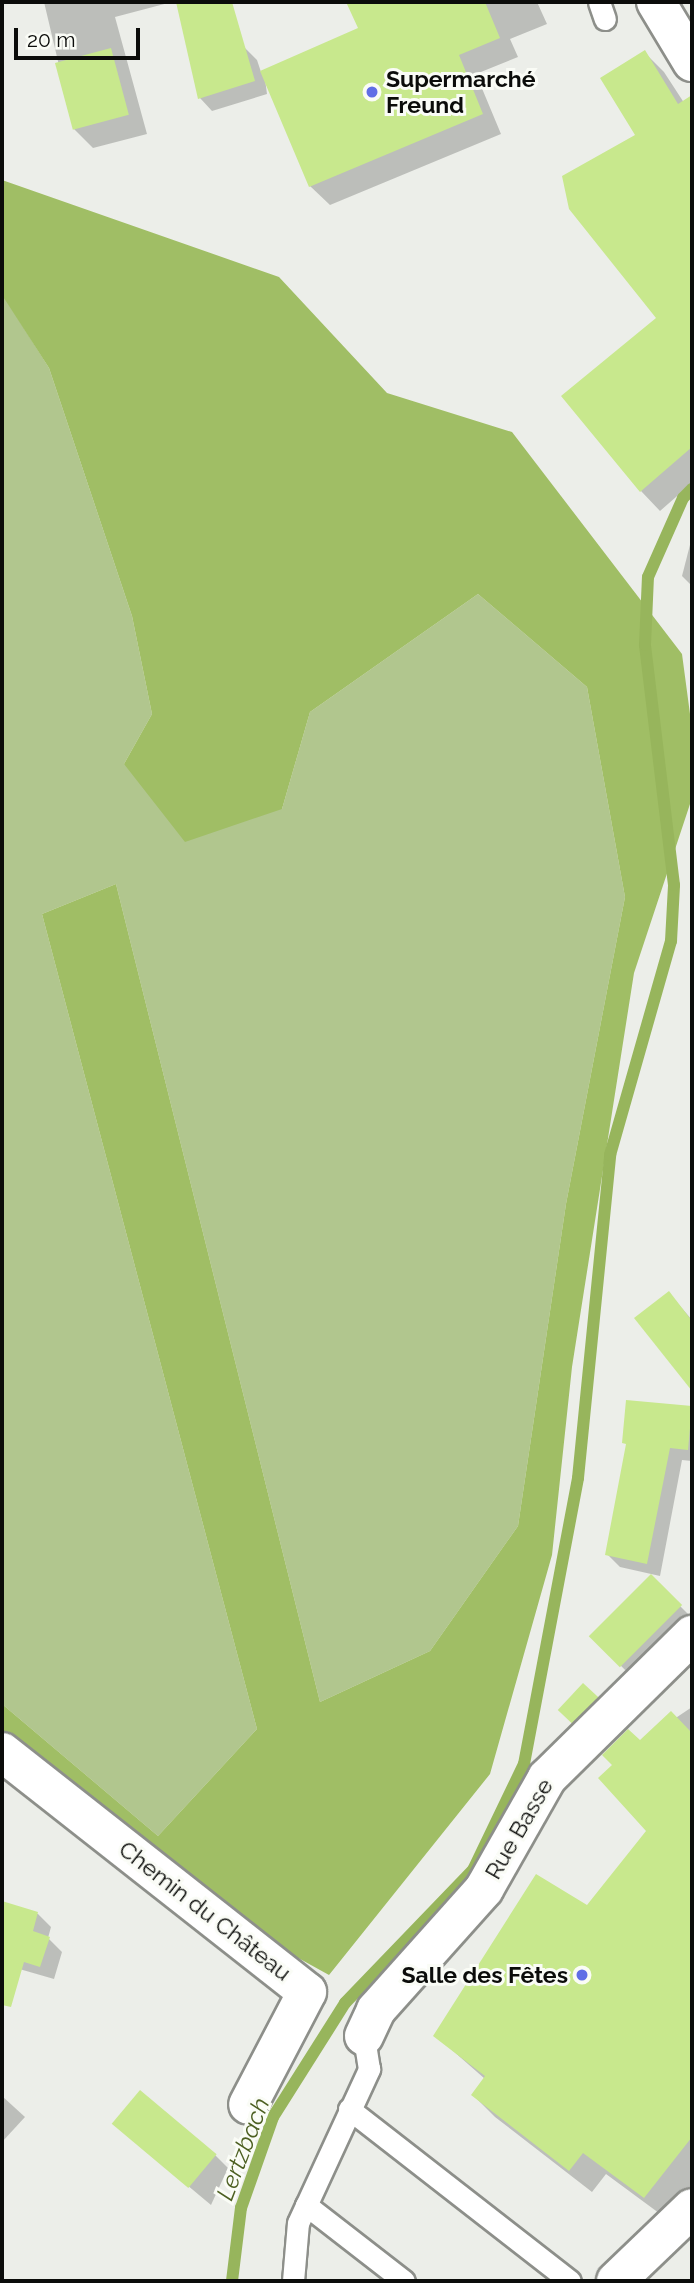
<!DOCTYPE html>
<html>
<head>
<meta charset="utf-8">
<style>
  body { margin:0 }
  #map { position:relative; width:694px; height:2283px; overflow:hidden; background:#eceee9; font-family:Raleway,sans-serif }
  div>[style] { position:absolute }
  .green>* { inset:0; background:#b1c68e }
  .forest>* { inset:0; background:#a0be65 }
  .shadow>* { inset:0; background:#0003; transform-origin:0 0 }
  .stream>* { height:12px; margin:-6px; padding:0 6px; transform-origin:6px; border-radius:6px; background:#97b55c }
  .building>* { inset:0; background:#c8e88d; transform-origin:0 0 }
  .roads { filter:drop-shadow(2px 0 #8d8f8a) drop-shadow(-2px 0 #8d8f8a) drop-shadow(0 2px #8d8f8a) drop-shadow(0 -2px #8d8f8a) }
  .service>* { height:21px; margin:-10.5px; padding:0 10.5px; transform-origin:10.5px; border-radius:10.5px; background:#fff }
  .minor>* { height:38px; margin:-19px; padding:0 19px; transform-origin:19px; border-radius:19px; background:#fff }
  .secondary>* { height:38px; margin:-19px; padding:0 19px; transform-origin:19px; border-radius:19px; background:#fff }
  .dots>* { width:19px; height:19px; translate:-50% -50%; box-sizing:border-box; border:4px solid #fafcf6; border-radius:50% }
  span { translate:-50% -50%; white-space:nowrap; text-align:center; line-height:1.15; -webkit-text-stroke:6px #fafcf6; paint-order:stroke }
  .poi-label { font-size:23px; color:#0b0c0a; font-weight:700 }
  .left { translate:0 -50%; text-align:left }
  .right { translate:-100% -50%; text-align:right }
  .street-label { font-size:23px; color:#0b0c0a }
  .water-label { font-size:24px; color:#4c5f21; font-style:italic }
  .frame { position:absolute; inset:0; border:4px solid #0b0c0a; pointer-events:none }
  .scale { position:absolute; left:14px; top:28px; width:126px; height:32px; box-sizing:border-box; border:4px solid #0b0c0a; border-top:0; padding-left:9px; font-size:21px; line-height:24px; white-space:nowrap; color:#0b0c0a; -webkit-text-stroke:5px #fafcf6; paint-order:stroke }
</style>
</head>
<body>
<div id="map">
  <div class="green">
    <i style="clip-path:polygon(3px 295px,49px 368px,132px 616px,152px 714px,124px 764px,282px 809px,310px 712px,478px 594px,587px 687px,625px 897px,566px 1204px,518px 1526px,430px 1651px,320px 1702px,116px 884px,42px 914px,257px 1729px,158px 1836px,2px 1704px)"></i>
  </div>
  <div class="forest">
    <i style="clip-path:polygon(2px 180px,279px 277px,387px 393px,512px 432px,682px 654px,692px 729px,692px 798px,634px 973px,572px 1367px,552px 1555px,490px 1774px,329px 1975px,273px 1944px,2px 1736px,2px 1704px,158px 1836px,257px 1729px,42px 914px,116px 884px,320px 1702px,430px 1651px,518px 1526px,566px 1204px,625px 897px,587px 687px,478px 594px,310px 712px,282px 809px,185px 842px,124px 764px,152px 714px,132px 616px,49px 368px,2px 295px)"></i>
  </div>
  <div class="shadow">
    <i style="clip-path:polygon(44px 2px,172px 2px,115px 17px,147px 134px,93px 148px,74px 129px)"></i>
    <i style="clip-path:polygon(348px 2px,537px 2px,547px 24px,510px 39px,518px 57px,476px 74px,501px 134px,330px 205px,310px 186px,265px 79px,267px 94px,212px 111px,200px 98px,244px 47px,257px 60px,261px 72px,360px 29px)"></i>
    <i style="clip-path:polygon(644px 52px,664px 72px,692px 115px,692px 483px,660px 511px,641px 491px,658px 318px,638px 136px)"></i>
    <i style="clip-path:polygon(692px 537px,692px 586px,682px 576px)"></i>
    <i style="clip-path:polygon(669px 1293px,692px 1320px,692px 1389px,637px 1318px)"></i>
    <i style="clip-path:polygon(628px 1402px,692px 1408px,692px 1461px,682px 1460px,660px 1576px,620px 1567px,607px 1554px,627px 1446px)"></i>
    <i style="left:651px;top:1577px;width:58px;height:84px;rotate:45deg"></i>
    <i style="left:583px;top:1686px;width:28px;height:33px;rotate:45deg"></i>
    <i style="clip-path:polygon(692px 1707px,692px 2187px,667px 2219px,606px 2174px,592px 2192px,495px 2117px,473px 2095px,485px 2079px,435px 2035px,587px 1908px,648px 1831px,640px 1742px)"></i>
    <i style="clip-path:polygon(2px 1903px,38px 1914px,51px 1927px,48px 1938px,62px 1952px,54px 1979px,2px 1964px)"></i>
    <i style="clip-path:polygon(2px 2096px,25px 2117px,2px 2142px)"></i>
    <i style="clip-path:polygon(114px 2124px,215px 2155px,228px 2168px,211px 2205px)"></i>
  </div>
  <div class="stream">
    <i style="left:232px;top:2281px;width:74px;rotate:-83deg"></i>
    <i style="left:241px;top:2208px;width:96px;rotate:-70.6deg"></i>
    <i style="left:273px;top:2117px;width:135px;rotate:-57.7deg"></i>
    <i style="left:345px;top:2003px;width:185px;rotate:-46.1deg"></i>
    <i style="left:473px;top:1870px;width:118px;rotate:-64.3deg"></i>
    <i style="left:524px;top:1764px;width:291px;rotate:-79.3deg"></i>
    <i style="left:578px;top:1478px;width:325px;rotate:-84.3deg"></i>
    <i style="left:610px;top:1155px;width:223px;rotate:-74.1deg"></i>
    <i style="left:671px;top:941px;width:56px;rotate:-86.9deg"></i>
    <i style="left:674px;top:885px;width:242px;rotate:-96.9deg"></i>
    <i style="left:645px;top:645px;width:68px;rotate:-87.5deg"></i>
    <i style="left:648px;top:577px;width:86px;rotate:-66.1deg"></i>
    <i style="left:683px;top:498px;width:13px;rotate:-45deg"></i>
  </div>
  <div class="building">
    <i style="clip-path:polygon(176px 2px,232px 2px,255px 81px,198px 99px)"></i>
    <i style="clip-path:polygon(346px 2px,485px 2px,500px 38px,459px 55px,483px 114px,309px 187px,260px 71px,358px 28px)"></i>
    <i style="left:111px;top:48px;width:69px;height:58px;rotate:75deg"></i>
    <i style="clip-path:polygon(645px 50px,678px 104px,692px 95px,692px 447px,640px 492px,561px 396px,656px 318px,569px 209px,562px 176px,635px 135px,600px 78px)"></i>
    <i style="clip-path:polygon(669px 1291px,692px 1321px,692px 1391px,634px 1318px)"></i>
    <i style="clip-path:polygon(626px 1400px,692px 1406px,688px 1450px,670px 1448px,647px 1564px,605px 1555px,626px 1444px,622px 1443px)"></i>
    <i style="left:651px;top:1574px;width:44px;height:88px;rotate:45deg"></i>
    <i style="left:583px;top:1683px;width:21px;height:37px;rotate:43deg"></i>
    <i style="clip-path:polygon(671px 1711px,692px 1733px,692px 2137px,644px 2198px,583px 2153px,569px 2171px,471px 2095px,485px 2076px,433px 2036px,536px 1874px,587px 1905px,646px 1831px,598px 1778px,612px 1765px,602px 1755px,628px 1729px,640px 1740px)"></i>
    <i style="clip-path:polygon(2px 1901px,38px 1912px,33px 1931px,50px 1937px,40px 1967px,24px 1962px,11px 2007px,2px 2005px)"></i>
    <i style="left:140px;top:2090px;width:100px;height:44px;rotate:40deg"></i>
  </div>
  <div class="roads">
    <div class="service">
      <i style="left:599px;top:2px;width:18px;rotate:71deg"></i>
      <i style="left:349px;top:2109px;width:280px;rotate:37.9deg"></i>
      <i style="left:306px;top:2205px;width:124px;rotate:37.8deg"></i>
      <i style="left:293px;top:2281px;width:58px;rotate:-85.1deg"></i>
      <i style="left:298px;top:2223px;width:170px;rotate:-65.2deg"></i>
      <i style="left:369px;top:2069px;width:33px;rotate:-99deg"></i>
    </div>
    <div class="minor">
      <i style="left:2px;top:1752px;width:388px;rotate:38.2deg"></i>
      <i style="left:307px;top:1992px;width:127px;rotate:117.6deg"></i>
      <i style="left:364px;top:2036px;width:29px;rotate:-65deg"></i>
      <i style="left:376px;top:2010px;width:162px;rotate:-48.2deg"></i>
      <i style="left:484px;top:1889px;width:128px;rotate:-60.4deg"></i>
      <i style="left:547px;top:1778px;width:204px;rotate:-44.6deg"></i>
      <i style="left:616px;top:2281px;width:105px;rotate:-43.8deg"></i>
    </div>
    <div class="secondary">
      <i style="left:656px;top:2px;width:70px;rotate:59deg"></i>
    </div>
  </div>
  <div class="dots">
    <i style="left:372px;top:92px;background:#606ee6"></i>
    <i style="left:582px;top:1975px;background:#606ee6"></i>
  </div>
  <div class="poi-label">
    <span class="left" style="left:386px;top:92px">Supermarché<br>Freund</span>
    <span class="right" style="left:568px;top:1975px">Salle des Fêtes</span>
  </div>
  <div class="street-label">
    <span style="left:519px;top:1829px;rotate:-60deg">Rue Basse</span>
    <span style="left:205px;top:1911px;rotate:38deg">Chemin du Château</span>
  </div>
  <div class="water-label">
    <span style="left:243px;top:2149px;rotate:-69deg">Lertzbach</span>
  </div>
  <div class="frame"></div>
  <div class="scale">20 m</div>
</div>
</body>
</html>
